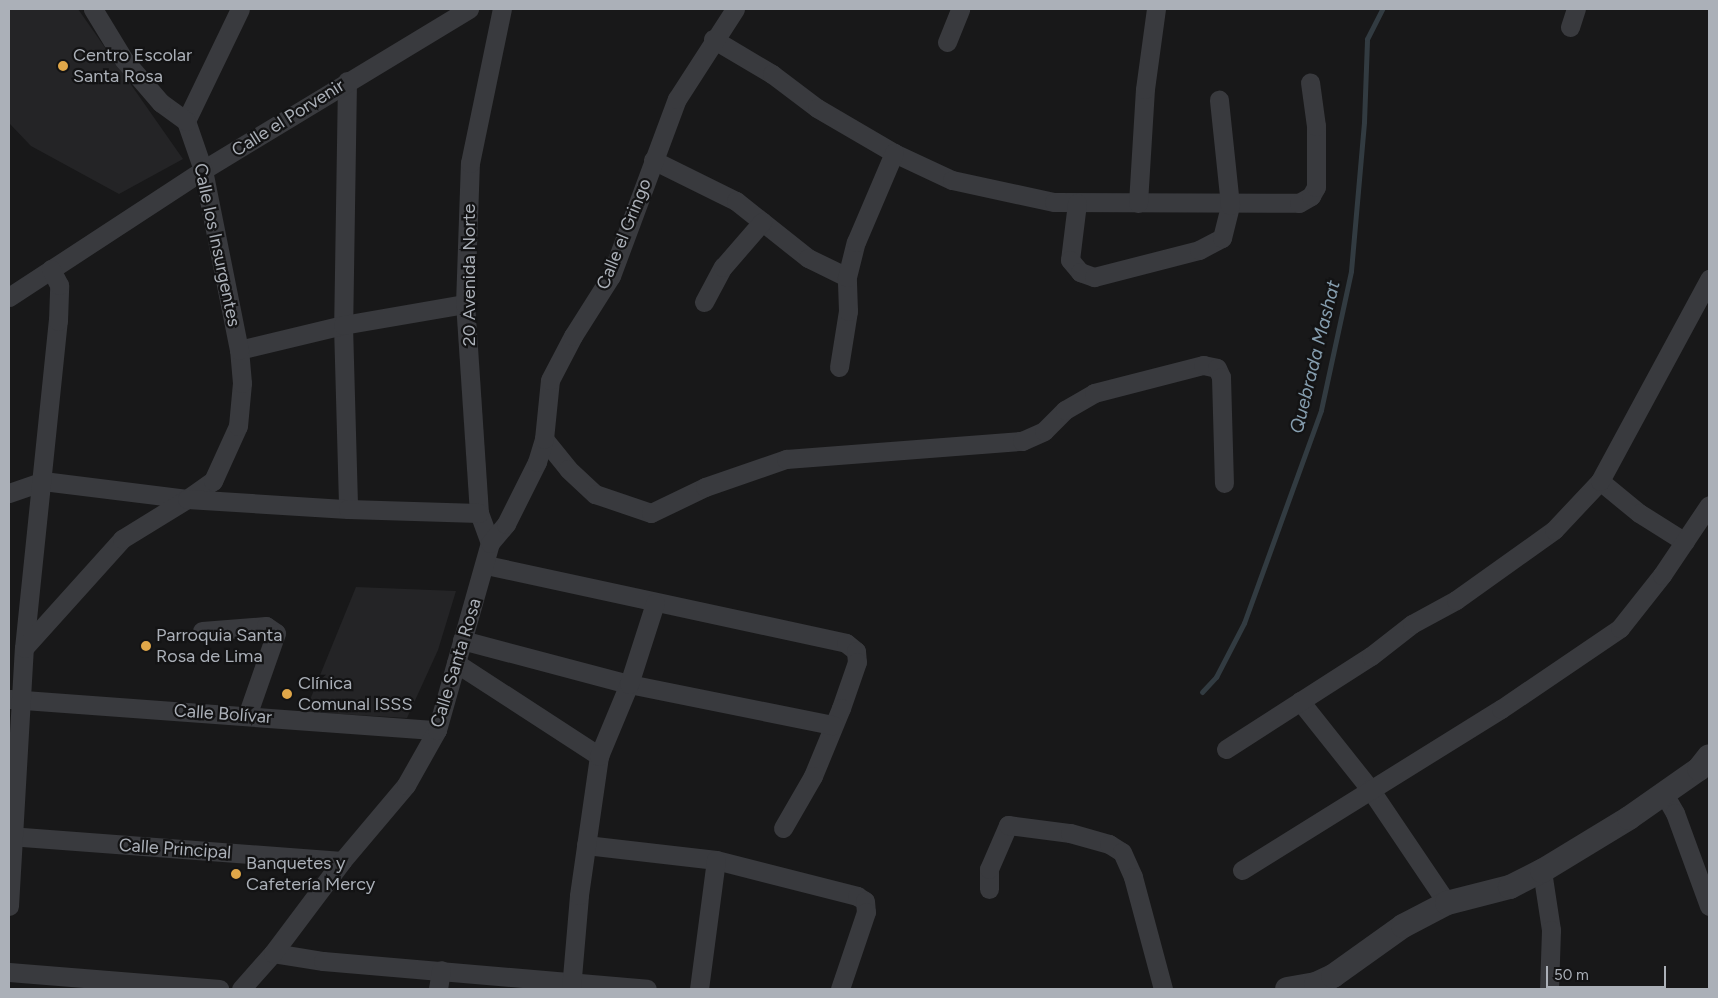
<!DOCTYPE html>
<html>
<head>
<meta charset="utf-8">
<style>
  body { margin:0 }
  #map { position:relative; width:1718px; height:998px; overflow:hidden; background:#181819; font-family:Figtree,sans-serif }
  div>[style] { position:absolute }
  .built>* { inset:0; background:#242426 }
  .stream>* { height:5px; margin:-2.5px; padding:0 2.5px; transform-origin:2.5px; border-radius:2.5px; background:#323b41 }
  .minor>* { height:19px; margin:-9.5px; padding:0 9.5px; transform-origin:9.5px; border-radius:9.5px; background:#393a3e }
  .tertiary>* { height:24px; margin:-12px; padding:0 12px; transform-origin:12px; border-radius:12px; background:#393a3e }
  .dots>* { width:14px; height:14px; translate:-50% -50%; box-sizing:border-box; border:2px solid #131314; border-radius:50% }
  span { translate:-50% -50%; white-space:nowrap; text-align:center; line-height:1.15; -webkit-text-stroke:4.5px #131314; paint-order:stroke }
  .poi-label { font-size:18px; color:#abb0b8 }
  .left { translate:0 -50%; text-align:left }
  .street-label { font-size:18px; color:#abb0b8 }
  .water-label { font-size:19px; color:#869eaf; font-style:italic }
  .frame { position:absolute; inset:0; border:10px solid #abb0b8; pointer-events:none }
  .scale { position:absolute; left:1546px; top:966px; width:120px; height:22px; box-sizing:border-box; border:2px solid #abb0b8; border-top:0; padding-left:6px; font-size:15px; line-height:18px; white-space:nowrap; color:#abb0b8; -webkit-text-stroke:4px #131314; paint-order:stroke }
</style>
</head>
<body>
<div id="map">
  <div class="built">
    <i style="clip-path:polygon(9px 9px,78px 9px,183px 159px,119px 194px,31px 146px,9px 123px)"></i>
    <i style="clip-path:polygon(356px 587px,456px 591px,438px 650px,407px 718px,305px 712px)"></i>
  </div>
  <div class="stream">
    <i style="left:1202px;top:692px;width:21px;rotate:-47deg"></i>
    <i style="left:1216px;top:677px;width:61px;rotate:-62.6deg"></i>
    <i style="left:1244px;top:623px;width:226px;rotate:-70.1deg"></i>
    <i style="left:1321px;top:410px;width:142px;rotate:-77.8deg"></i>
    <i style="left:1351px;top:271px;width:150px;rotate:-85deg"></i>
    <i style="left:1364px;top:122px;width:83px;rotate:-87.9deg"></i>
    <i style="left:1367px;top:39px;width:34px;rotate:-63deg"></i>
  </div>
  <div class="minor">
    <i style="left:1570px;top:27px;width:19px;rotate:-72deg"></i>
    <i style="left:713px;top:39px;width:69px;rotate:30.7deg"></i>
    <i style="left:772px;top:74px;width:56px;rotate:37.1deg"></i>
    <i style="left:817px;top:108px;width:89px;rotate:30.3deg"></i>
    <i style="left:894px;top:153px;width:64px;rotate:25deg"></i>
    <i style="left:952px;top:180px;width:104px;rotate:12.2deg"></i>
    <i style="left:1054px;top:202px;width:245px;rotate:0.2deg"></i>
    <i style="left:1299px;top:203px;width:14px;rotate:-30deg"></i>
    <i style="left:1311px;top:196px;width:10px;rotate:-61deg"></i>
    <i style="left:1316px;top:187px;width:61px;rotate:-90deg"></i>
    <i style="left:1316px;top:126px;width:44px;rotate:-97.8deg"></i>
    <i style="left:947px;top:42px;width:35px;rotate:-68deg"></i>
    <i style="left:347px;top:81px;width:244px;rotate:90.9deg"></i>
    <i style="left:343px;top:325px;width:184px;rotate:88.4deg"></i>
    <i style="left:186px;top:121px;width:124px;rotate:-64.3deg"></i>
    <i style="left:653px;top:160px;width:93px;rotate:26.3deg"></i>
    <i style="left:736px;top:201px;width:92px;rotate:38.4deg"></i>
    <i style="left:808px;top:258px;width:43px;rotate:26deg"></i>
    <i style="left:1077px;top:203px;width:57px;rotate:97deg"></i>
    <i style="left:1070px;top:260px;width:16px;rotate:50deg"></i>
    <i style="left:1080px;top:272px;width:15px;rotate:20deg"></i>
    <i style="left:1094px;top:277px;width:108px;rotate:-14.4deg"></i>
    <i style="left:1199px;top:250px;width:26px;rotate:-28deg"></i>
    <i style="left:1222px;top:238px;width:34px;rotate:-76deg"></i>
    <i style="left:1230px;top:205px;width:106px;rotate:-96deg"></i>
    <i style="left:1138px;top:203px;width:114px;rotate:-86.5deg"></i>
    <i style="left:1145px;top:89px;width:81px;rotate:-82.2deg"></i>
    <i style="left:9px;top:297px;width:232px;rotate:-33.2deg"></i>
    <i style="left:203px;top:170px;width:311px;rotate:-31.2deg"></i>
    <i style="left:704px;top:302px;width:40px;rotate:-62deg"></i>
    <i style="left:723px;top:267px;width:60px;rotate:-49.1deg"></i>
    <i style="left:239px;top:350px;width:107px;rotate:-13.5deg"></i>
    <i style="left:343px;top:325px;width:124px;rotate:-9.8deg"></i>
    <i style="left:839px;top:367px;width:57px;rotate:-80.9deg"></i>
    <i style="left:848px;top:311px;width:34px;rotate:-92deg"></i>
    <i style="left:847px;top:277px;width:36px;rotate:-76deg"></i>
    <i style="left:856px;top:242px;width:97px;rotate:-66.9deg"></i>
    <i style="left:544px;top:439px;width:38px;rotate:51deg"></i>
    <i style="left:568px;top:469px;width:37px;rotate:43deg"></i>
    <i style="left:595px;top:494px;width:59px;rotate:18.7deg"></i>
    <i style="left:651px;top:513px;width:60px;rotate:-25.7deg"></i>
    <i style="left:705px;top:487px;width:86px;rotate:-19.1deg"></i>
    <i style="left:786px;top:459px;width:237px;rotate:-4.4deg"></i>
    <i style="left:1022px;top:441px;width:24px;rotate:-24deg"></i>
    <i style="left:1044px;top:431px;width:30px;rotate:-45deg"></i>
    <i style="left:1065px;top:410px;width:34px;rotate:-30deg"></i>
    <i style="left:1094px;top:393px;width:113px;rotate:-14.4deg"></i>
    <i style="left:1203px;top:365px;width:14px;rotate:12deg"></i>
    <i style="left:1217px;top:368px;width:10px;rotate:66deg"></i>
    <i style="left:1221px;top:377px;width:106px;rotate:88.4deg"></i>
    <i style="left:1600px;top:481px;width:50px;rotate:39.4deg"></i>
    <i style="left:1639px;top:513px;width:54px;rotate:32.2deg"></i>
    <i style="left:9px;top:493px;width:36px;rotate:-19deg"></i>
    <i style="left:43px;top:481px;width:145px;rotate:7.1deg"></i>
    <i style="left:187px;top:499px;width:32px;rotate:-35deg"></i>
    <i style="left:213px;top:481px;width:60px;rotate:-65.6deg"></i>
    <i style="left:238px;top:426px;width:43px;rotate:-84.7deg"></i>
    <i style="left:242px;top:383px;width:33px;rotate:-95deg"></i>
    <i style="left:239px;top:350px;width:184px;rotate:-101.3deg"></i>
    <i style="left:203px;top:170px;width:52px;rotate:-109.1deg"></i>
    <i style="left:186px;top:121px;width:31px;rotate:-144deg"></i>
    <i style="left:161px;top:103px;width:57px;rotate:-130.7deg"></i>
    <i style="left:124px;top:60px;width:60px;rotate:-121.3deg"></i>
    <i style="left:490px;top:543px;width:32px;rotate:-110deg"></i>
    <i style="left:479px;top:513px;width:209px;rotate:-93.8deg"></i>
    <i style="left:465px;top:304px;width:141px;rotate:-88deg"></i>
    <i style="left:470px;top:163px;width:157px;rotate:-78.3deg"></i>
    <i style="left:486px;top:565px;width:368px;rotate:12.2deg"></i>
    <i style="left:846px;top:643px;width:13px;rotate:39deg"></i>
    <i style="left:856px;top:651px;width:11px;rotate:85deg"></i>
    <i style="left:857px;top:662px;width:49px;rotate:109.2deg"></i>
    <i style="left:841px;top:708px;width:74px;rotate:112.4deg"></i>
    <i style="left:813px;top:776px;width:60px;rotate:120deg"></i>
    <i style="left:202px;top:631px;width:64px;rotate:-4.5deg"></i>
    <i style="left:266px;top:626px;width:12px;rotate:35deg"></i>
    <i style="left:276px;top:633px;width:88px;rotate:109.3deg"></i>
    <i style="left:462px;top:640px;width:173px;rotate:14.8deg"></i>
    <i style="left:629px;top:684px;width:208px;rotate:11.4deg"></i>
    <i style="left:24px;top:648px;width:329px;rotate:-84.1deg"></i>
    <i style="left:58px;top:321px;width:36px;rotate:-88deg"></i>
    <i style="left:59px;top:285px;width:18px;rotate:-117deg"></i>
    <i style="left:456px;top:663px;width:171px;rotate:33deg"></i>
    <i style="left:10px;top:699px;width:428px;rotate:4.2deg"></i>
    <i style="left:1300px;top:701px;width:112px;rotate:51.5deg"></i>
    <i style="left:1370px;top:789px;width:138px;rotate:56deg"></i>
    <i style="left:1226px;top:749px;width:172px;rotate:-32.7deg"></i>
    <i style="left:1371px;top:656px;width:52px;rotate:-38deg"></i>
    <i style="left:1412px;top:624px;width:50px;rotate:-28.6deg"></i>
    <i style="left:1456px;top:600px;width:120px;rotate:-35.5deg"></i>
    <i style="left:1554px;top:530px;width:67px;rotate:-46.8deg"></i>
    <i style="left:1600px;top:481px;width:230px;rotate:-61.6deg"></i>
    <i style="left:1664px;top:794px;width:22px;rotate:60deg"></i>
    <i style="left:1675px;top:813px;width:99px;rotate:69.9deg"></i>
    <i style="left:9px;top:836px;width:334px;rotate:4.3deg"></i>
    <i style="left:586px;top:845px;width:131px;rotate:6.6deg"></i>
    <i style="left:716px;top:860px;width:146px;rotate:14.3deg"></i>
    <i style="left:857px;top:896px;width:9px;rotate:32deg"></i>
    <i style="left:865px;top:901px;width:11px;rotate:85deg"></i>
    <i style="left:866px;top:912px;width:81px;rotate:108.7deg"></i>
    <i style="left:1242px;top:870px;width:305px;rotate:-31.9deg"></i>
    <i style="left:1501px;top:709px;width:144px;rotate:-34.2deg"></i>
    <i style="left:1620px;top:628px;width:68px;rotate:-51.6deg"></i>
    <i style="left:1662px;top:575px;width:84px;rotate:-56.1deg"></i>
    <i style="left:1542px;top:871px;width:60px;rotate:81.3deg"></i>
    <i style="left:1551px;top:930px;width:59px;rotate:91.9deg"></i>
    <i style="left:989px;top:889px;width:20px;rotate:-90deg"></i>
    <i style="left:989px;top:869px;width:48px;rotate:-66.6deg"></i>
    <i style="left:1008px;top:825px;width:63px;rotate:7.4deg"></i>
    <i style="left:1070px;top:833px;width:41px;rotate:15.8deg"></i>
    <i style="left:1109px;top:844px;width:15px;rotate:32deg"></i>
    <i style="left:1122px;top:852px;width:27px;rotate:66deg"></i>
    <i style="left:1133px;top:877px;width:116px;rotate:75deg"></i>
    <i style="left:9px;top:906px;width:258px;rotate:-86.7deg"></i>
    <i style="left:24px;top:648px;width:147px;rotate:-48deg"></i>
    <i style="left:122px;top:539px;width:76px;rotate:-31.6deg"></i>
    <i style="left:187px;top:499px;width:161px;rotate:3.6deg"></i>
    <i style="left:348px;top:509px;width:131px;rotate:1.7deg"></i>
    <i style="left:273px;top:953px;width:51px;rotate:9.1deg"></i>
    <i style="left:323px;top:961px;width:325px;rotate:4.9deg"></i>
    <i style="left:9px;top:972px;width:211px;rotate:4.6deg"></i>
    <i style="left:241px;top:989px;width:48px;rotate:-48.4deg"></i>
    <i style="left:273px;top:953px;width:115px;rotate:-53.1deg"></i>
    <i style="left:342px;top:861px;width:99px;rotate:-49.9deg"></i>
    <i style="left:406px;top:785px;width:63px;rotate:-60.6deg"></i>
    <i style="left:437px;top:730px;width:194px;rotate:-74.2deg"></i>
    <i style="left:490px;top:543px;width:25px;rotate:-50deg"></i>
    <i style="left:506px;top:524px;width:69px;rotate:-63.4deg"></i>
    <i style="left:537px;top:462px;width:24px;rotate:-73deg"></i>
    <i style="left:544px;top:439px;width:59px;rotate:-84.2deg"></i>
    <i style="left:550px;top:380px;width:50px;rotate:-62.4deg"></i>
    <i style="left:573px;top:336px;width:71px;rotate:-57.7deg"></i>
    <i style="left:611px;top:276px;width:189px;rotate:-69.6deg"></i>
    <i style="left:677px;top:99px;width:107px;rotate:-57.2deg"></i>
    <i style="left:438px;top:989px;width:19px;rotate:-81deg"></i>
    <i style="left:571px;top:989px;width:94px;rotate:-85.1deg"></i>
    <i style="left:579px;top:895px;width:140px;rotate:-81.8deg"></i>
    <i style="left:599px;top:756px;width:78px;rotate:-67.4deg"></i>
    <i style="left:629px;top:684px;width:85px;rotate:-72.2deg"></i>
    <i style="left:699px;top:989px;width:130px;rotate:-82.5deg"></i>
  </div>
  <div class="tertiary">
    <i style="left:1287px;top:989px;width:29px;rotate:-10deg"></i>
    <i style="left:1316px;top:984px;width:19px;rotate:-25deg"></i>
    <i style="left:1333px;top:976px;width:86px;rotate:-35.5deg"></i>
    <i style="left:1403px;top:926px;width:50px;rotate:-27.6deg"></i>
    <i style="left:1447px;top:903px;width:65px;rotate:-14.3deg"></i>
    <i style="left:1510px;top:887px;width:36px;rotate:-27deg"></i>
    <i style="left:1542px;top:871px;width:102px;rotate:-31.3deg"></i>
    <i style="left:1629px;top:818px;width:85px;rotate:-35deg"></i>
    <i style="left:1699px;top:769px;width:16px;rotate:-52deg"></i>
  </div>
  <div class="dots">
    <i style="left:63px;top:66px;background:#e0a749"></i>
    <i style="left:146px;top:646px;background:#e0a749"></i>
    <i style="left:287px;top:694px;background:#e0a749"></i>
    <i style="left:236px;top:874px;background:#e0a749"></i>
  </div>
  <div class="poi-label">
    <span class="left" style="left:73px;top:66px">Centro Escolar<br>Santa Rosa</span>
    <span class="left" style="left:156px;top:646px">Parroquia Santa<br>Rosa de Lima</span>
    <span class="left" style="left:298px;top:694px">Clínica<br>Comunal ISSS</span>
    <span class="left" style="left:246px;top:874px">Banquetes y<br>Cafetería Mercy</span>
  </div>
  <div class="street-label">
    <span style="left:288px;top:118px;rotate:-32deg">Calle el Porvenir</span>
    <span style="left:624px;top:234px;rotate:-68deg">Calle el Gringo</span>
    <span style="left:217px;top:245px;rotate:78deg">Calle los Insurgentes</span>
    <span style="left:469px;top:275px;rotate:-90deg">20 Avenida Norte</span>
    <span style="left:456px;top:663px;rotate:-73deg">Calle Santa Rosa</span>
    <span style="left:223px;top:714px;rotate:4deg">Calle Bolívar</span>
    <span style="left:175px;top:849px;rotate:4deg">Calle Principal</span>
  </div>
  <div class="water-label">
    <span style="left:1315px;top:357px;rotate:-76deg">Quebrada Mashat</span>
  </div>
  <div class="frame"></div>
  <div class="scale">50 m</div>
</div>
</body>
</html>
